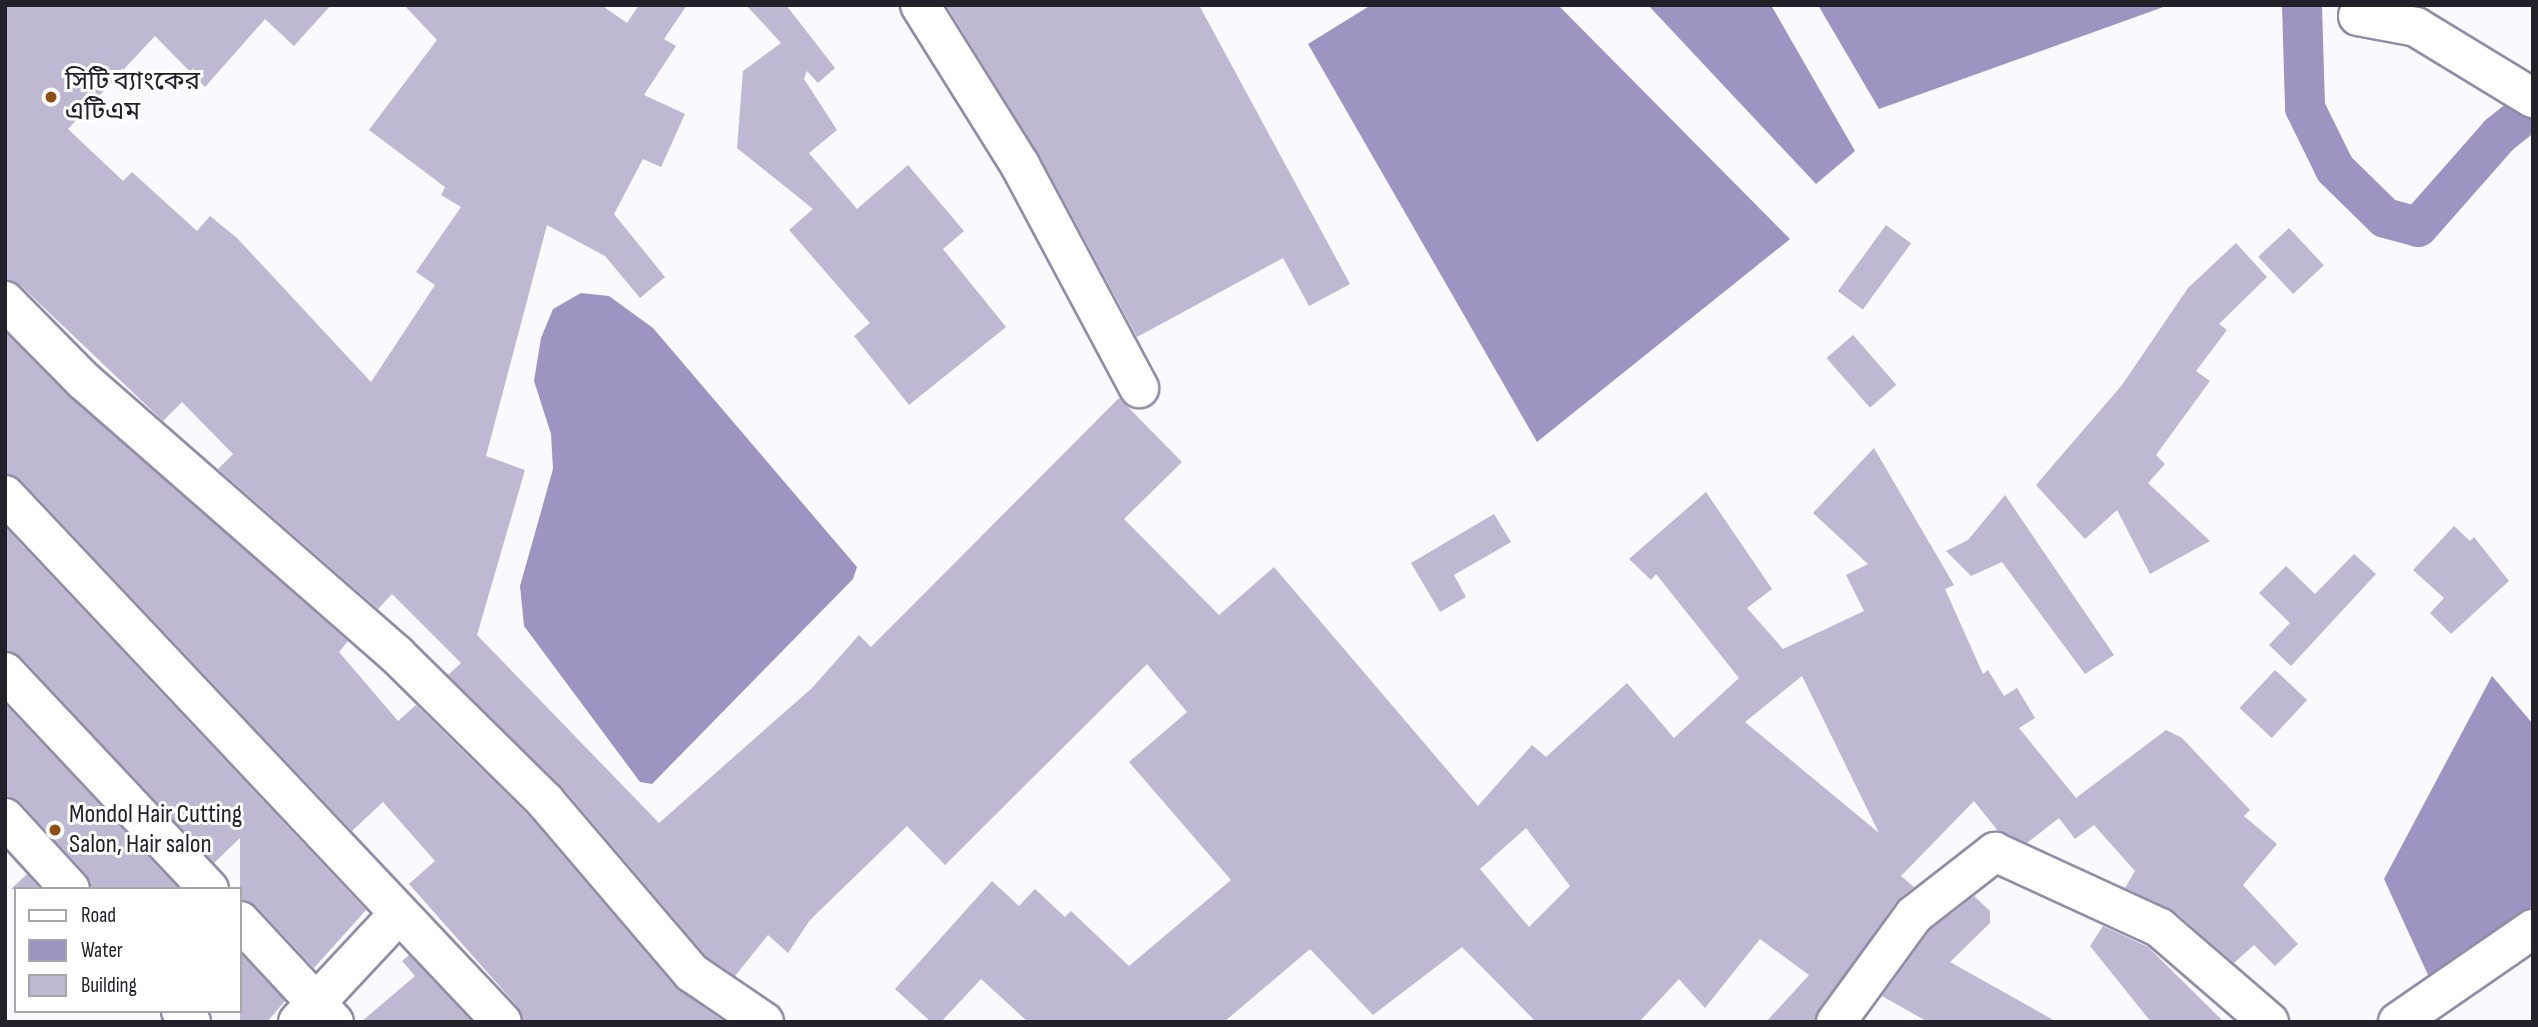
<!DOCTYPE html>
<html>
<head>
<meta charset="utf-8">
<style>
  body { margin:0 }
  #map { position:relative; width:2538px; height:1027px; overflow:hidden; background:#faf9fe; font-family:"Sofia Sans Condensed","Noto Sans Bengali",sans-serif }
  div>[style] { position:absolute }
  .water>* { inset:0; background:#9e94c1 }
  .canal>* { height:40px; margin:-20px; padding:0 20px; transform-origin:20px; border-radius:20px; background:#9e94c1 }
  .building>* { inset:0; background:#beb8d3; transform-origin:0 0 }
  .roads { filter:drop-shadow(2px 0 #928da6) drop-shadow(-2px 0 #928da6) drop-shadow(0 2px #928da6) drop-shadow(0 -2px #928da6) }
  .minor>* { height:38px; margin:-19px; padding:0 19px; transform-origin:19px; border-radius:19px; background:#fff }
  .dots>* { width:19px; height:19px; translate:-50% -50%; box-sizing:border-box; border:4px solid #fff; border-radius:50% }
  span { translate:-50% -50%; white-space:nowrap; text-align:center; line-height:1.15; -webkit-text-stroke:6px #fff; paint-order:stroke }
  .poi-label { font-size:26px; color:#222029 }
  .left { translate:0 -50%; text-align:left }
  .frame { position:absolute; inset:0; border:7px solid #222029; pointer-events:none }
  .legend { position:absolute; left:14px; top:887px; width:228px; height:126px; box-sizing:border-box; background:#fff; border:2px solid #a7a6a9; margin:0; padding:9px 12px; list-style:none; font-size:21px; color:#222029 }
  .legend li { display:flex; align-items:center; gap:14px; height:35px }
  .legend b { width:35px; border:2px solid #a7a6a9 }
</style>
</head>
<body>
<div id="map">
  <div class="water">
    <i style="clip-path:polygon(1371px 5px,1558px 5px,1790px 239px,1537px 442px,1308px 44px)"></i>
    <i style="clip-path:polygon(1648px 5px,1771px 5px,1855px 151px,1816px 184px)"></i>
    <i style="clip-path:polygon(1818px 5px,2169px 5px,1879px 109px)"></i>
    <i style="clip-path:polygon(581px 293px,609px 296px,653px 328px,857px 567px,853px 579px,652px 784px,640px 782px,524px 626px,520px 586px,553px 469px,551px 434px,534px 381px,541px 338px,553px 309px)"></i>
    <i style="clip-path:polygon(2492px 676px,2533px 724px,2533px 905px,2434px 988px,2384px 879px)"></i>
  </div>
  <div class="canal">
    <i style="left:2302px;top:5px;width:103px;rotate:88.3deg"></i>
    <i style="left:2305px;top:108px;width:68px;rotate:63.8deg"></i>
    <i style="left:2335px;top:169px;width:70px;rotate:44.4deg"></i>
    <i style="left:2385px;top:218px;width:34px;rotate:15deg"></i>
    <i style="left:2418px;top:227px;width:123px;rotate:-48.6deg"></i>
    <i style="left:2499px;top:135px;width:43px;rotate:-38.5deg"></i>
  </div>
  <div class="building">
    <i style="clip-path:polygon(evenodd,5px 5px,331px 5px,294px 46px,265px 19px,205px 87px,155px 36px,68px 129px,123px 181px,132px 172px,197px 231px,210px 216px,237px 238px,371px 382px,435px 285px,416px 272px,461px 207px,441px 195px,445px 187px,369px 130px,437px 40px,404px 5px,601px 5px,627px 23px,639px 5px,687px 5px,664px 39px,676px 46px,644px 95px,685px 114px,661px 167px,643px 159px,614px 214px,665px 277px,640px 298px,605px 256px,547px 225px,486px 456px,525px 470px,477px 635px,659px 823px,812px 688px,859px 635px,871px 647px,1119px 398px,1182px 462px,1124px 519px,1219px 615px,1274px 567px,1478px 806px,1532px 745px,1546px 757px,1627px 683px,1674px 738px,1739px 678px,1656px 574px,1651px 580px,1629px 559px,1706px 492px,1772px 589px,1747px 608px,1783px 649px,1864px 611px,1846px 575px,1868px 564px,1813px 513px,1874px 448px,1954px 585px,1945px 589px,1983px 674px,1988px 670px,2004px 696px,2017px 688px,2035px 718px,2019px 728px,2076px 798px,2166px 730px,2182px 738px,2250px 810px,2244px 816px,2277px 844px,2243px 885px,2298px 944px,2275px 966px,2254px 945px,2234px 963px,2174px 911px,2125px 888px,2135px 871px,2094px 825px,2075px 839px,2059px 818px,2027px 843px,1998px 831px,1974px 801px,1901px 876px,1914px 887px,1896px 902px,1814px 1022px,1766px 1022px,1809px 975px,1760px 939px,1705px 1008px,1679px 979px,1639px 1022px,1536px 1022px,1462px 947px,1373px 1015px,1310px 949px,1224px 1022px,1028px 1022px,981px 979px,941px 1022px,931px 1022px,895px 989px,992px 881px,1019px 906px,1035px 889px,1065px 917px,1071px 911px,1129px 966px,1231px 880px,1129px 762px,1187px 712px,1147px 664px,945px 865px,907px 826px,810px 920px,788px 953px,768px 935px,735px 976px,707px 957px,562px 787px,448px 675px,461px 663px,392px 594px,378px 609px,218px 469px,233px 454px,182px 402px,163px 421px,21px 286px,5px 280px,5px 5px,1802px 676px,1879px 833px,1745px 722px,1802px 676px,5px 5px,1526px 828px,1570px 886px,1529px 927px,1480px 869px,1526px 828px)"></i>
    <i style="clip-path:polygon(746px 5px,786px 5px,835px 68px,818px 83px,807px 71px,804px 79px,837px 130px,809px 153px,857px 209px,908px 165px,964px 231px,943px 249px,1006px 327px,909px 405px,854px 336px,870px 323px,789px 230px,813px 209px,737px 148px,743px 71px,781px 43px)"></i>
    <i style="clip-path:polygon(946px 5px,1199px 5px,1350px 284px,1309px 306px,1283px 258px,1137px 337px,1039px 155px)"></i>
    <i style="left:1886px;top:225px;width:31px;height:82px;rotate:36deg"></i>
    <i style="left:2289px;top:228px;width:51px;height:42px;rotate:47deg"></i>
    <i style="clip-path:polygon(2236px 243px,2267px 277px,2219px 324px,2227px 330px,2196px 371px,2210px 381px,2156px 455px,2165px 464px,2148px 483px,2210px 541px,2150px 574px,2117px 510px,2085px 539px,2036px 485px,2122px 385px,2188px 288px)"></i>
    <i style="clip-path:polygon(5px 332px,70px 397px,348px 641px,339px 652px,398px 721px,416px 705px,529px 816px,675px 987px,725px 1022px,523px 1022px,518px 1007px,409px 884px,435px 861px,383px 802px,352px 831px,21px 480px,5px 474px)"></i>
    <i style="left:1853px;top:335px;width:66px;height:35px;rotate:49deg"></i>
    <i style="clip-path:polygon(2005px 495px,2114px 655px,2085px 674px,2002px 562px,1971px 576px,1946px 551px,1968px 540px)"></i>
    <i style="clip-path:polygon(1494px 514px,1511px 542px,1454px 575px,1466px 597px,1440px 612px,1411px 563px)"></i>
    <i style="clip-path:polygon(2454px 526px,2470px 541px,2474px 537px,2509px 581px,2451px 634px,2430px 613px,2444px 598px,2413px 570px)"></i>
    <i style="clip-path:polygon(5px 527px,366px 910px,314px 968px,256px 906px,240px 900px,240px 838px,214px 863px,21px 657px,5px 651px)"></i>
    <i style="clip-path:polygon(2354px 554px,2376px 574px,2291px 666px,2269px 645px,2290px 623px,2259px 593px,2286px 566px,2315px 594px)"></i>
    <i style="left:2275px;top:670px;width:44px;height:52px;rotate:43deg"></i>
    <i style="clip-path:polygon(5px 704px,179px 889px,91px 889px,86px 874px,21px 803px,5px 797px)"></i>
    <i style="clip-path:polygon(27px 874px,40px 889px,11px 889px)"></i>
    <i style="clip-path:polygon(1974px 896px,1990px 911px,1990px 923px,1950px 962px,2057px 1022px,1928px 1022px,1882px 996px,1930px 930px)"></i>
    <i style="clip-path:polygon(2103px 926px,2148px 947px,2224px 1022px,2151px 1022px,2090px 946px)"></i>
    <i style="clip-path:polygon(240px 953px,285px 1001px,267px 1022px,240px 1022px)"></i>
    <i style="clip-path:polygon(409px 955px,472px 1022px,361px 1022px,415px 976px,402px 961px)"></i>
  </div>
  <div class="roads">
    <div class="minor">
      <i style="left:920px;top:5px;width:189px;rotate:58deg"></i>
      <i style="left:1020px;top:165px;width:253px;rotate:61.9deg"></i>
      <i style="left:2358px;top:16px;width:59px;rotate:10.7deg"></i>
      <i style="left:2416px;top:27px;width:137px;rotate:31.3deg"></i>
      <i style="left:5px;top:301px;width:112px;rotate:45.4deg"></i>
      <i style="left:84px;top:381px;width:415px;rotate:41.2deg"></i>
      <i style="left:396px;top:654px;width:209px;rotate:44.6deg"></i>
      <i style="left:545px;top:801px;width:226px;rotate:49.5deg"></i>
      <i style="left:692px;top:973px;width:87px;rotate:34.2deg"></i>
      <i style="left:5px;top:495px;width:724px;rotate:46.68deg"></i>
      <i style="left:5px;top:672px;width:298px;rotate:46.8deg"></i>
      <i style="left:5px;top:818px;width:96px;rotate:47.5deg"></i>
      <i style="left:240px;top:921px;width:138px;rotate:47.1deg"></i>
      <i style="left:181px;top:1011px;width:15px;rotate:48deg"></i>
      <i style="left:298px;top:1022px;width:145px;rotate:-47deg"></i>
      <i style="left:1836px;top:1022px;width:132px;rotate:-53.9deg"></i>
      <i style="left:1914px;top:915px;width:103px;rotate:-37.9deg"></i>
      <i style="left:1995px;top:852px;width:182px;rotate:24.7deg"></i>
      <i style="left:2160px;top:928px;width:144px;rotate:40.8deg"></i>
      <i style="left:2398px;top:1022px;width:164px;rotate:-34.6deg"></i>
    </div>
  </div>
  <div class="dots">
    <i style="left:51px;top:97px;background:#8e4f15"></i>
    <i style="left:55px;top:830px;background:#8e4f15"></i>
  </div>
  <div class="poi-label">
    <span class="left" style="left:65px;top:97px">সিটি ব্যাংকের<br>এটিএম</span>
    <span class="left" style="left:69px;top:830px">Mondol Hair Cutting<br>Salon, Hair salon</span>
  </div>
  <div class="frame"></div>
  <ul class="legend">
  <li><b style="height:9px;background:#fff"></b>Road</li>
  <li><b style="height:19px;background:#9e94c1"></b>Water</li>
  <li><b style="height:19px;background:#beb8d3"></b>Building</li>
  </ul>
</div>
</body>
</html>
